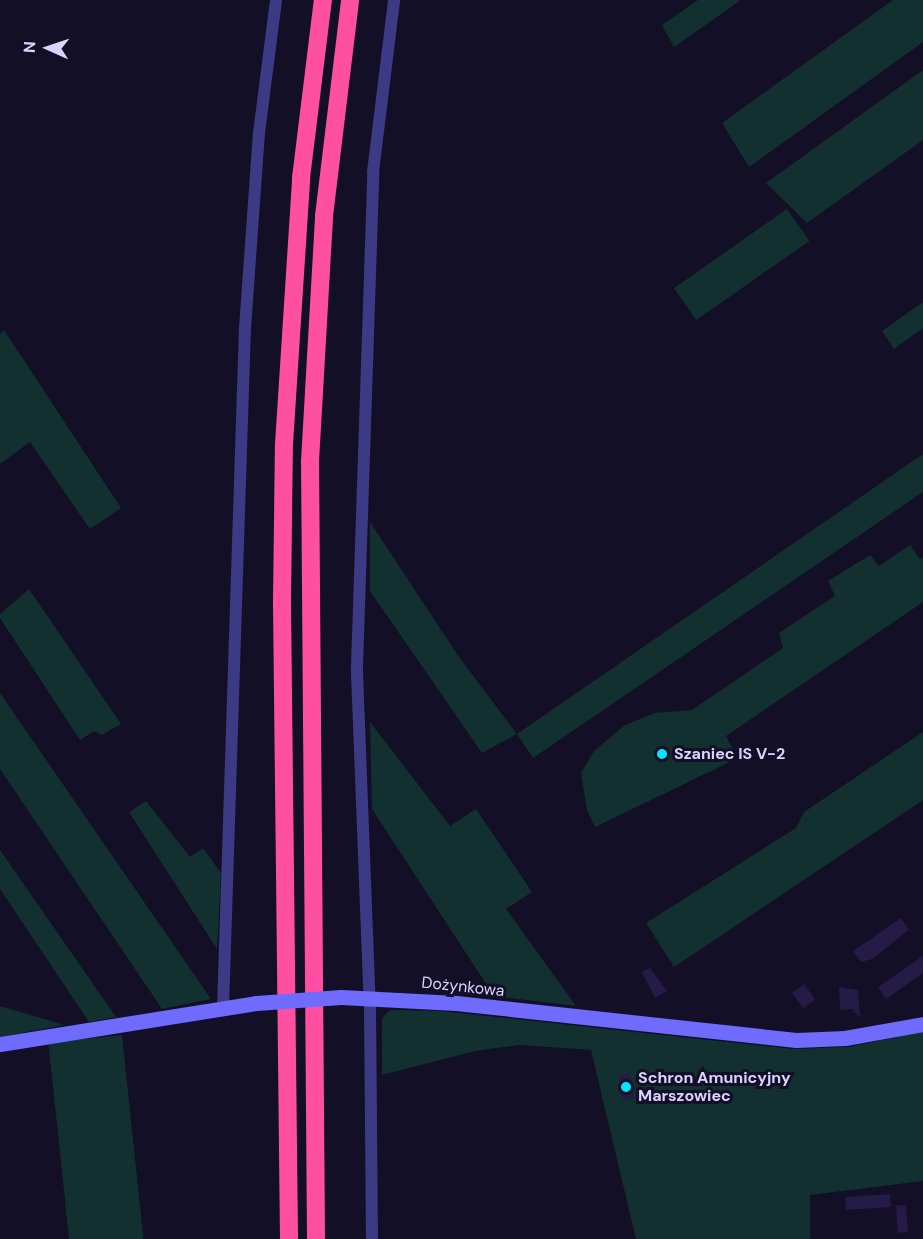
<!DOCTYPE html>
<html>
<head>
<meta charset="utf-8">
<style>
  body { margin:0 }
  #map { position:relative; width:923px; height:1239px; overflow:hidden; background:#130f26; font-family:"DM Sans",sans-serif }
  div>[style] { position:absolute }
  .green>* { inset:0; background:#12302f; transform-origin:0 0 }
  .building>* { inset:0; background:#241b47; transform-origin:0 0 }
  .street>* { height:12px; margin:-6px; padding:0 6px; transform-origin:6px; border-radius:6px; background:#3d3a85 }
  .secondary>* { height:15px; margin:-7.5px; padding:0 7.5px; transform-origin:7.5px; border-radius:7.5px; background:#6f6bff }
  .highway>* { height:18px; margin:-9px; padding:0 9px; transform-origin:9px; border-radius:9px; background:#ff4fa3 }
  .secondary-bridge>* { height:15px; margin:-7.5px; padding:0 7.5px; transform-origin:7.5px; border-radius:7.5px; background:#6f6bff }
  .dots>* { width:16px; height:16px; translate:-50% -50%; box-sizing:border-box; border:3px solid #130f26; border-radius:50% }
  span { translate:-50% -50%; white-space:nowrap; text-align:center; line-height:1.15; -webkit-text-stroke:6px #130f26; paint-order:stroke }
  .poi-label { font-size:16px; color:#d9d4ff; font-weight:700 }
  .left { translate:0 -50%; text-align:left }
  .street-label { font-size:16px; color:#d9d4ff }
  .north { position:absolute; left:18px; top:18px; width:60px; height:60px; -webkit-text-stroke:4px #130f26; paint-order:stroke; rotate:273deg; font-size:16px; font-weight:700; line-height:24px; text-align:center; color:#d9d4ff }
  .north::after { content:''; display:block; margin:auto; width:21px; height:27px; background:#d9d4ff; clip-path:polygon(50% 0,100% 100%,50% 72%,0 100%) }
</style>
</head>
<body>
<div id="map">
  <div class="green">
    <i style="clip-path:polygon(698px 0,741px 0,674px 47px,662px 25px)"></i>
    <i style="clip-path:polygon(893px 0,923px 0,923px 42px,749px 167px,722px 123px)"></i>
    <i style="clip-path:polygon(923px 70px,923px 140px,807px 223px,766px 183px)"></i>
    <i style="left:787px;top:209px;width:39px;height:138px;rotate:55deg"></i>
    <i style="clip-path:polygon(923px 302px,923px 328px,894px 349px,882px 331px)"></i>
    <i style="clip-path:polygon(4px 330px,121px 508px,90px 529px,30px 442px,0 464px,0 334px)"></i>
    <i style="clip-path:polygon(923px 454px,923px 492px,533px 758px,517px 734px,482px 753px,370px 591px,370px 522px,459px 657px,517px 734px)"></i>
    <i style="clip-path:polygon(910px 545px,920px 559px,923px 557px,923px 602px,726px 736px,738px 758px,595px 827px,587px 810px,581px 773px,594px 751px,625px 725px,655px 713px,692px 710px,783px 648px,779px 633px,835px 596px,828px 581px,870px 555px,879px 566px)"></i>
    <i style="clip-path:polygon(29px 589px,121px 724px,102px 735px,94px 731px,80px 740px,0 618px,0 614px)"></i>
    <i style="clip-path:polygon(0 693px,211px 999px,162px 1009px,0 769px)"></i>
    <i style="clip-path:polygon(370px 722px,450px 826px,476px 809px,532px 892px,506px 909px,576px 1006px,494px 996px,372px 809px)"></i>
    <i style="clip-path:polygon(923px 732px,923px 800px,674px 967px,646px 923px,796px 828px,804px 812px)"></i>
    <i style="clip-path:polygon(146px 801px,190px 857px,203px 848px,221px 873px,217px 949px,129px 812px)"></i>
    <i style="clip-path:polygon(0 850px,116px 1017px,89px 1022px,0 889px)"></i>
    <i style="clip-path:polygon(0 1006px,64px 1025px,0 1037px)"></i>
    <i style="clip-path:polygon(390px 1010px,440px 1011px,793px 1049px,849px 1047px,923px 1032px,923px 1181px,810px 1195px,810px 1239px,636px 1239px,591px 1050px,520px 1045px,475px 1051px,382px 1075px,382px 1018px)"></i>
    <i style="left:122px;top:1035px;width:205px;height:74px;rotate:84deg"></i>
  </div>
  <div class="building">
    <i style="clip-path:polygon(901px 918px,909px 930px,872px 959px,861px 962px,853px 951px)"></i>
    <i style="clip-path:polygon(923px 956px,923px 973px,886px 999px,878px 987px)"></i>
    <i style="clip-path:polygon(650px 968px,667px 991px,655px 998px,642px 972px)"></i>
    <i style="left:804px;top:984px;width:19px;height:15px;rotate:54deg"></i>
    <i style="clip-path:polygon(839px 987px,858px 990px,860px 1018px,852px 1009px,840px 1010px)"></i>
    <i style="left:630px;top:1073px;width:26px;height:11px;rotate:83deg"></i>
    <i style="left:890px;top:1194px;width:13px;height:45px;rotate:86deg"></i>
    <i style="left:906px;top:1205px;width:27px;height:10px;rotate:86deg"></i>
  </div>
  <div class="street">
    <i style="left:223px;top:1008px;width:680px;rotate:-88.15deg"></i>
    <i style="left:245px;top:328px;width:196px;rotate:-85.9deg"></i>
    <i style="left:259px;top:133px;width:134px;rotate:-82.7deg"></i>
    <i style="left:372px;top:1239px;width:228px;rotate:-90.5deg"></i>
    <i style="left:370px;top:1011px;width:345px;rotate:-92.2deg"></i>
    <i style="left:357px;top:666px;width:494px;rotate:-88.1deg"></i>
    <i style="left:373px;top:172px;width:173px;rotate:-83deg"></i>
  </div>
  <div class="secondary">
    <i style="left:341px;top:997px;width:115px;rotate:3deg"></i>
    <i style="left:456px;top:1003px;width:342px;rotate:6.2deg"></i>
    <i style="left:796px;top:1040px;width:49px;rotate:-2.3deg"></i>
    <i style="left:845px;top:1038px;width:79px;rotate:-10.2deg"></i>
    <i style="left:0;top:1044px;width:259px;rotate:-9.1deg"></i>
  </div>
  <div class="highway">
    <i style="left:289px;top:1239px;width:637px;rotate:-90.63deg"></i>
    <i style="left:282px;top:602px;width:158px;rotate:-89.3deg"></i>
    <i style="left:284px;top:444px;width:267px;rotate:-86.3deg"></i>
    <i style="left:301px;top:178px;width:179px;rotate:-83deg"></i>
    <i style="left:316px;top:1239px;width:778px;rotate:-90.44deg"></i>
    <i style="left:310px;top:461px;width:245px;rotate:-86.7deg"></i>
    <i style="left:324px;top:216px;width:218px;rotate:-83.1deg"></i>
  </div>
  <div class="secondary-bridge">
    <i style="left:256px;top:1003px;width:85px;rotate:-4deg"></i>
  </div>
  <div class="dots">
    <i style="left:662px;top:754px;background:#00e5ff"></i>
    <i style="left:626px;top:1087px;background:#00e5ff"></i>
  </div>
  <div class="poi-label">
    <span class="left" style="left:674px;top:754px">Szaniec IS V-2</span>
    <span class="left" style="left:638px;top:1087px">Schron Amunicyjny<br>Marszowiec</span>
  </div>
  <div class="street-label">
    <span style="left:463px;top:987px;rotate:6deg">Dożynkowa</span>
  </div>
  <div class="north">N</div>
</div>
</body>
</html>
